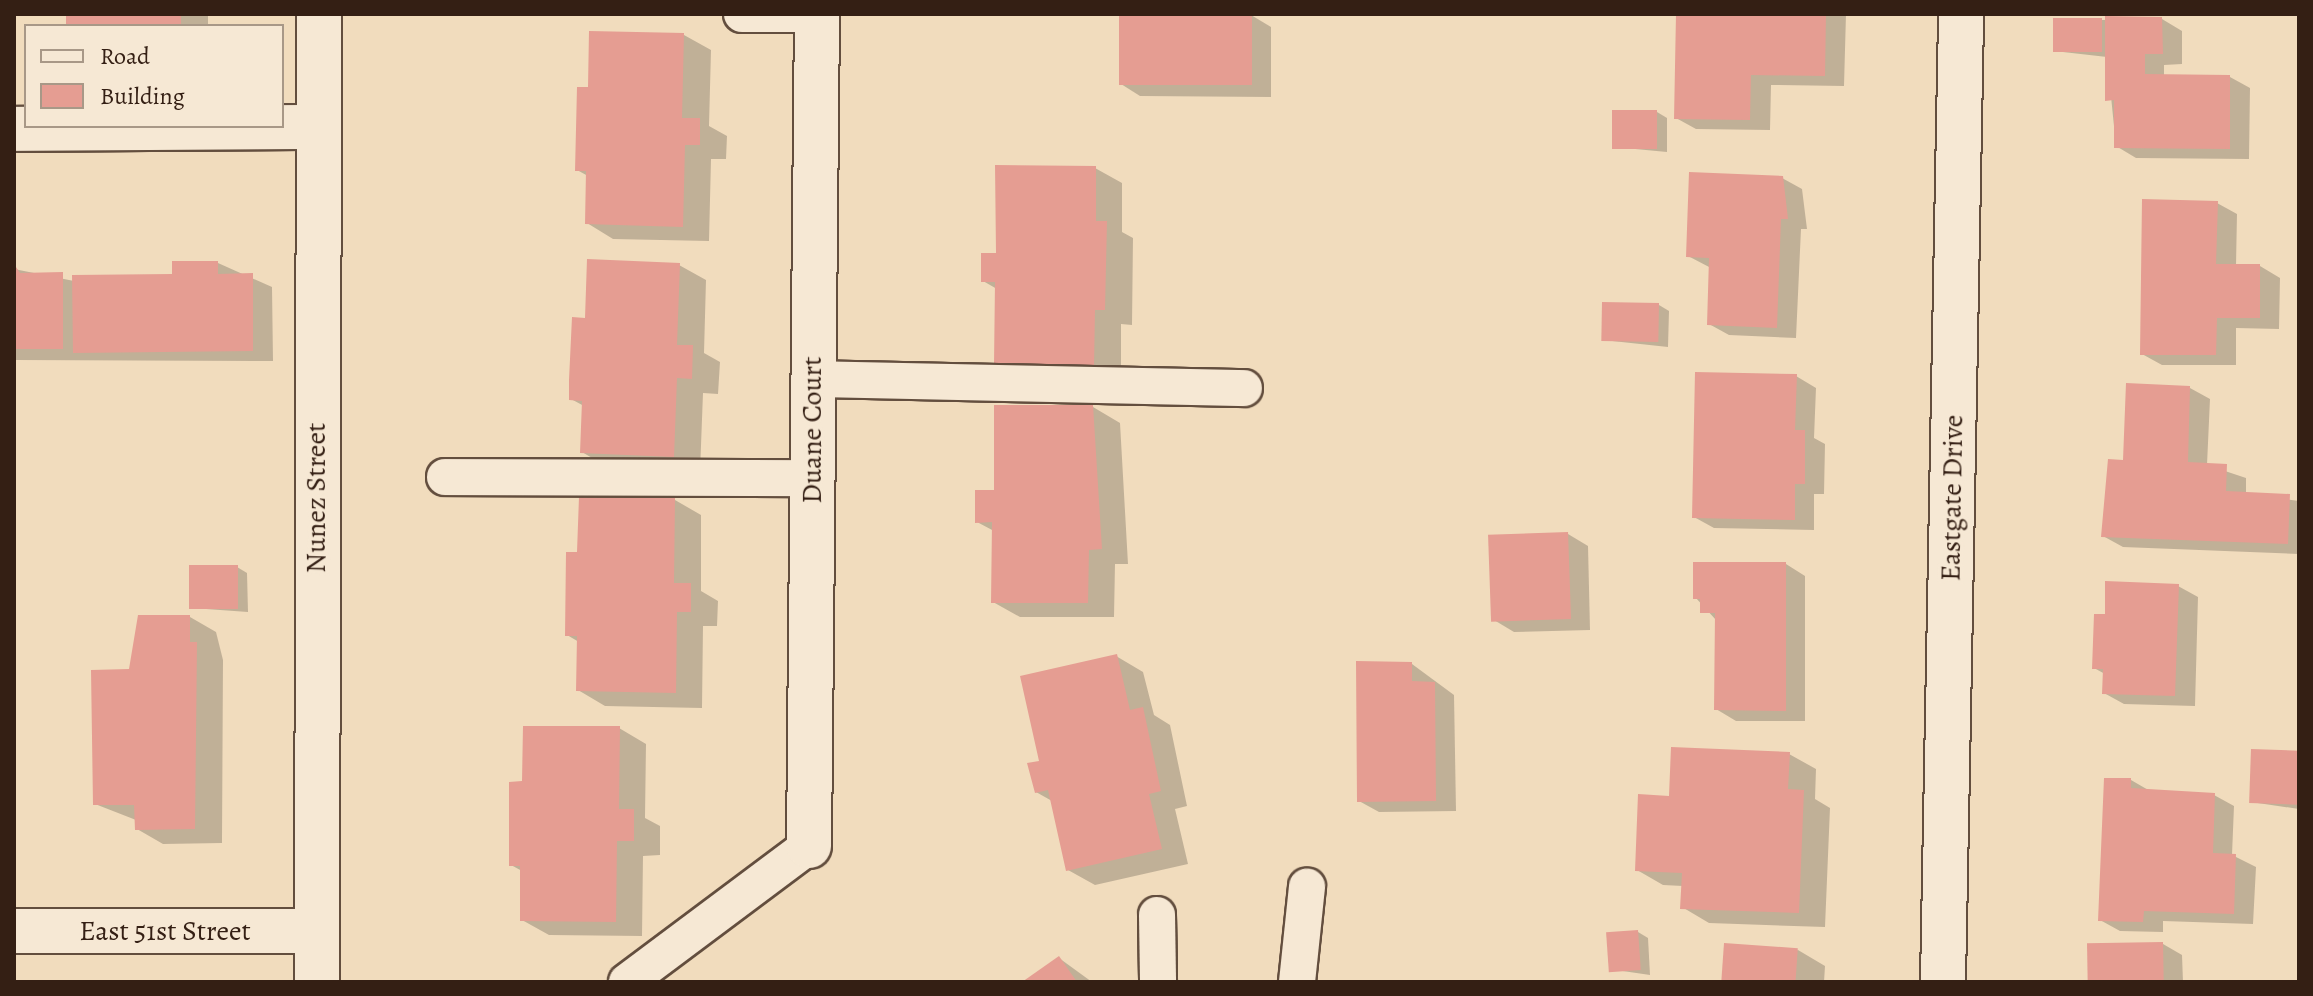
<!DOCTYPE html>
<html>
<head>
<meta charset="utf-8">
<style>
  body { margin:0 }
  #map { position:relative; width:2313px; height:996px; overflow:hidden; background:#f1dcbd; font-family:Alegreya,serif }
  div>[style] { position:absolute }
  .shadow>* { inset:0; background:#0003; transform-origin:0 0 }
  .building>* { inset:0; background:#e59d92; transform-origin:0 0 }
  .roads { filter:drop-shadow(2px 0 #634e3e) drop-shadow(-2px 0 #634e3e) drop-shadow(0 2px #634e3e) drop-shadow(0 -2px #634e3e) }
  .service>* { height:36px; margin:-18px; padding:0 18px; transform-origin:18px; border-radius:18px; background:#f6e8d4 }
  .minor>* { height:44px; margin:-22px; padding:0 22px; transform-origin:22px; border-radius:22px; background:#f6e8d4 }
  span { translate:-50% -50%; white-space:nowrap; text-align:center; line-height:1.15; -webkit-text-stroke:7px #f6e8d4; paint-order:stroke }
  .street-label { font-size:28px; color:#341f14 }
  .frame { position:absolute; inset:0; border:16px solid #341f14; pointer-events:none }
  .legend { position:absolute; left:24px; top:24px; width:260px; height:104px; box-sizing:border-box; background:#f6e8d4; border:2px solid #a89887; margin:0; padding:10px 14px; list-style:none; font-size:24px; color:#341f14 }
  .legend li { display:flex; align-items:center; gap:16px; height:40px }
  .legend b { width:40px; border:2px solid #a89887 }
</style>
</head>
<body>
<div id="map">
  <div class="shadow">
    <i style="left:68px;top:14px;width:140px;height:12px"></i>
    <i style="clip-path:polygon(1121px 14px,1251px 15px,1271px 27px,1271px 97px,1140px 96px,1121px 84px)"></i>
    <i style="clip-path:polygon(1678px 14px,1846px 14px,1844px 86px,1771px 85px,1770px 130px,1696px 129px,1676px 118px)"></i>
    <i style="clip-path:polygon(2162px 19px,2182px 31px,2182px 64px,2164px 65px,2164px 76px,2230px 77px,2250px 88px,2249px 159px,2136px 158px,2116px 146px,2107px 57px,2054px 51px,2101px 20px)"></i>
    <i style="clip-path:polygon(684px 35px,711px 50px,709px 126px,727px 136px,726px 159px,711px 159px,709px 241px,613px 239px,587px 223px,588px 176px,577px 170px,590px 89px)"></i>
    <i style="clip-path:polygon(1657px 112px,1667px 118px,1667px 152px,1614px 147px)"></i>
    <i style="clip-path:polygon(1095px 168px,1122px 183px,1122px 232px,1133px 238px,1132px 325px,1121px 324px,1121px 382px,1023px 379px,996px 363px,997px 289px,983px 281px,998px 255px)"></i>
    <i style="clip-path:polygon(1782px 178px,1802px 189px,1807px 229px,1801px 229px,1796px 338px,1729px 335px,1709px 324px,1711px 268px,1688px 256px)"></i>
    <i style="clip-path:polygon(2217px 203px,2237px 214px,2236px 266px,2260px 266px,2280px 278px,2279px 329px,2236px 328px,2236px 365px,2162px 365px,2142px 354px)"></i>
    <i style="clip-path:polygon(218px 263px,272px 287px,273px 361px,14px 360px,14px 269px,74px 281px,174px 276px)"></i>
    <i style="clip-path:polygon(679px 265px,706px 280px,704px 353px,720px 362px,718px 394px,703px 393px,700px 472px,609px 468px,582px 452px,584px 406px,571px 399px,587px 320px)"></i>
    <i style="clip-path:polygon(1659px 305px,1669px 311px,1668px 347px,1603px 340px)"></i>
    <i style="clip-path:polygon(1796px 376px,1816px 388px,1814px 438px,1825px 444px,1824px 494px,1814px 494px,1814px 530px,1714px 528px,1694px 517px)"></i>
    <i style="clip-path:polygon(2190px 388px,2210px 399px,2207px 465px,2246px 478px,2246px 494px,2299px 501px,2299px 554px,2123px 547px,2103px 536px)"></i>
    <i style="clip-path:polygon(1093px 407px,1120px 423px,1128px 564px,1115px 564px,1114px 617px,1020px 617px,993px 602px,994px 531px,977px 522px,996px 492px)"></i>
    <i style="clip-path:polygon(675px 500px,701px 515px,701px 591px,718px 601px,717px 626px,703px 626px,702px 708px,605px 706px,578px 690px,579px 642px,567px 635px,579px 554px)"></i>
    <i style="clip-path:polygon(1568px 534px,1588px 546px,1590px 630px,1514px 632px,1494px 620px)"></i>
    <i style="clip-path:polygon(1786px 564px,1805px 576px,1805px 721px,1736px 721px,1716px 709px,1716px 620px,1695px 597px)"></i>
    <i style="clip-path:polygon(237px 567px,247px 573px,248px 612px,192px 608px)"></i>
    <i style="clip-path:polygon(2178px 586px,2198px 597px,2195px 706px,2124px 704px,2104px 693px,2105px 674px,2094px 668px,2107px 616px)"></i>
    <i style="clip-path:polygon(190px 617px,216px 632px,223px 660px,222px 843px,163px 844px,137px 829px,136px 820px,95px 804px)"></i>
    <i style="clip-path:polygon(1116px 656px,1143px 672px,1154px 715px,1170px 725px,1187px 806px,1175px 809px,1188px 864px,1095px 885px,1068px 870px,1052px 801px,1036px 792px,1042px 762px)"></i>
    <i style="clip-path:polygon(1412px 664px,1454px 695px,1456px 811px,1379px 812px,1359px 801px)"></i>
    <i style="clip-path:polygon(619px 728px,646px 744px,645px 818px,660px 826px,660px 855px,643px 856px,642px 936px,549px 935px,522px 920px,522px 871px,511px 865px)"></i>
    <i style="clip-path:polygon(2299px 753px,2299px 809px,2251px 802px)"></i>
    <i style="clip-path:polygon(1789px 754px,1816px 769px,1815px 799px,1830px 808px,1825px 927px,1709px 923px,1682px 907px,1683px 886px,1663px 885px,1637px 870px,1671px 798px)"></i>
    <i style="clip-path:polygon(2131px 780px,2150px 791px,2214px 795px,2234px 806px,2232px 855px,2256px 867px,2253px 924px,2163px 921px,2163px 932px,2120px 931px,2100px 920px)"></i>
    <i style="clip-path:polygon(1638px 932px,1648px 938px,1650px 975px,1609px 969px)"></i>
    <i style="clip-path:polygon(2163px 944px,2182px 955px,2183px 982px,2090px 982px)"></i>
    <i style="clip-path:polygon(1798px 950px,1825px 966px,1824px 982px,1725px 982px)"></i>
    <i style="clip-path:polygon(1059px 958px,1092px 982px,1025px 982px)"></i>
  </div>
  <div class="building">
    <i style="left:66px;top:14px;width:115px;height:12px"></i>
    <i style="left:1119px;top:14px;width:133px;height:71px"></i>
    <i style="clip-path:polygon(1676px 14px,1826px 14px,1825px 76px,1751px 75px,1750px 120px,1674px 119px)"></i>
    <i style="clip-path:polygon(2105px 16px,2162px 17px,2163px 54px,2145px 54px,2145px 74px,2230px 75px,2230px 149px,2114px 148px,2114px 100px,2105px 101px)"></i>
    <i style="left:2053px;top:18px;width:49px;height:34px"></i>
    <i style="clip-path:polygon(589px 31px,684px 33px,682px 118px,700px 118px,700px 145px,685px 145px,683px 227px,585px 224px,586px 171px,575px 171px,577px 87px,588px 87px)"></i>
    <i style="left:1612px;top:110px;width:45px;height:39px"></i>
    <i style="clip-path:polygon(995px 165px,1096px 166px,1096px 221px,1107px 221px,1105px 310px,1095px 310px,1094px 367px,994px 364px,995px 282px,981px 282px,981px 253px,996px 253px)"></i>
    <i style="clip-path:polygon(1689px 172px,1783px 176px,1788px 219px,1781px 219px,1777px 328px,1707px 325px,1709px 258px,1686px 257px)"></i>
    <i style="clip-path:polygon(2142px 199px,2218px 201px,2216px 264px,2260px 264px,2260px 318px,2217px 318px,2216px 355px,2140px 355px)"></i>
    <i style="clip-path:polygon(587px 259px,680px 263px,677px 345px,693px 345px,692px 379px,677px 378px,674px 457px,580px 453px,582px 401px,569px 400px,569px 380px,572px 317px,585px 318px)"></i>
    <i style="clip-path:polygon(172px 261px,218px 261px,218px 274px,253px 273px,253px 351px,73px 353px,72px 275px,172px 274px)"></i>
    <i style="clip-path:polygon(14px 264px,20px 273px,63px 272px,63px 349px,14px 349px)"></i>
    <i style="left:1602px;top:302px;width:57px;height:39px;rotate:1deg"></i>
    <i style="clip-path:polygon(1695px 372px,1797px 374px,1795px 430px,1805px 430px,1805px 484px,1795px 484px,1795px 520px,1692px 518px)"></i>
    <i style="clip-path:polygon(2126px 383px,2190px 386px,2188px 462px,2227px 464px,2226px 491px,2290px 494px,2288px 544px,2101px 537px,2108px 459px,2123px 460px)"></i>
    <i style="clip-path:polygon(994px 405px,1093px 405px,1102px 549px,1089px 550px,1088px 603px,991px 603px,992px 522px,975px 523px,975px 490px,994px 490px)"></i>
    <i style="clip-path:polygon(579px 497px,675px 498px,674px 583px,691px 583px,691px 612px,677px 612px,676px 693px,576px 691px,577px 636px,565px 636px,566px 552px,577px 552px)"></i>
    <i style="left:1568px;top:532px;width:87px;height:80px;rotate:88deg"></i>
    <i style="clip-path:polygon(1693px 562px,1786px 562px,1786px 711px,1714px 710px,1715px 613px,1700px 613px,1700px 599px,1693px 599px)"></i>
    <i style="left:189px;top:565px;width:49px;height:44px"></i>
    <i style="clip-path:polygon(2105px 581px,2179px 584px,2175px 696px,2102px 694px,2103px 669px,2092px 669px,2094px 614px,2105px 614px)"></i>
    <i style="clip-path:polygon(138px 615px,190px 615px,190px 642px,197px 642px,195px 829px,135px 830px,134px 805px,93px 805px,91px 670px,129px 669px)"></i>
    <i style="clip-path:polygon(1117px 654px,1130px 710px,1143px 707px,1161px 791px,1149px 794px,1162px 849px,1066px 871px,1048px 790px,1035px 793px,1027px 763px,1039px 761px,1020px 676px)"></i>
    <i style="clip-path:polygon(1356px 661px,1412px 662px,1412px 681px,1435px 682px,1436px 801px,1357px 802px)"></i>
    <i style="clip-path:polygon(523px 726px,620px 726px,619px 809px,634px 809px,634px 841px,617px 841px,616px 922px,520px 921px,520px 866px,509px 866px,509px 782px,522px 781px)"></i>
    <i style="clip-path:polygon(1671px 747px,1790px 752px,1788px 789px,1804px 790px,1799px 913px,1680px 909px,1682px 873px,1635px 871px,1638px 794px,1669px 796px)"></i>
    <i style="left:2251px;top:749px;width:48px;height:54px;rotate:2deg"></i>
    <i style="clip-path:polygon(2104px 778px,2131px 778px,2131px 788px,2215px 793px,2213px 853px,2236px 854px,2234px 914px,2144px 911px,2143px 922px,2098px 921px)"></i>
    <i style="left:1638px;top:930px;width:40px;height:32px;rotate:86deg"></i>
    <i style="left:2163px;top:942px;width:40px;height:76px;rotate:89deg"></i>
    <i style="left:1724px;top:943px;width:74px;height:39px;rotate:4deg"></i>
    <i style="clip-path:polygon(1059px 956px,1077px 982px,1022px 982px)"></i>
  </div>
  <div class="roads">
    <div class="service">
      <i style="left:742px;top:14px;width:75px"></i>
      <i style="left:813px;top:379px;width:431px;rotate:1.2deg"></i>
      <i style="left:445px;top:477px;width:367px;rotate:0.2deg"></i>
      <i style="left:1157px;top:915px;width:67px;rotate:89.1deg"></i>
      <i style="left:627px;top:982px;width:227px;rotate:-36.8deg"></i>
      <i style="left:1297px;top:982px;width:96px;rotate:-84deg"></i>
    </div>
    <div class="minor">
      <i style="left:14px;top:129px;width:303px;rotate:-0.4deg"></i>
      <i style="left:809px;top:846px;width:832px;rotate:-89.45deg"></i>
      <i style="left:14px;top:931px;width:302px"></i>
      <i style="left:317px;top:982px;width:968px;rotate:-89.88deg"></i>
      <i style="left:1943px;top:982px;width:968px;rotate:-88.93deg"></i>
    </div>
  </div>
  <div class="street-label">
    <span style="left:812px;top:430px;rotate:-90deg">Duane Court</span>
    <span style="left:316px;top:498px;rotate:-90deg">Nunez Street</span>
    <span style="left:1952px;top:498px;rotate:-89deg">Eastgate Drive</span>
    <span style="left:165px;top:931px">East 51st Street</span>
  </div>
  <div class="frame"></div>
  <ul class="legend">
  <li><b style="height:10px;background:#f6e8d4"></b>Road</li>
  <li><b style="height:22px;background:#e59d92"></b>Building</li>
  </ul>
</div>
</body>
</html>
